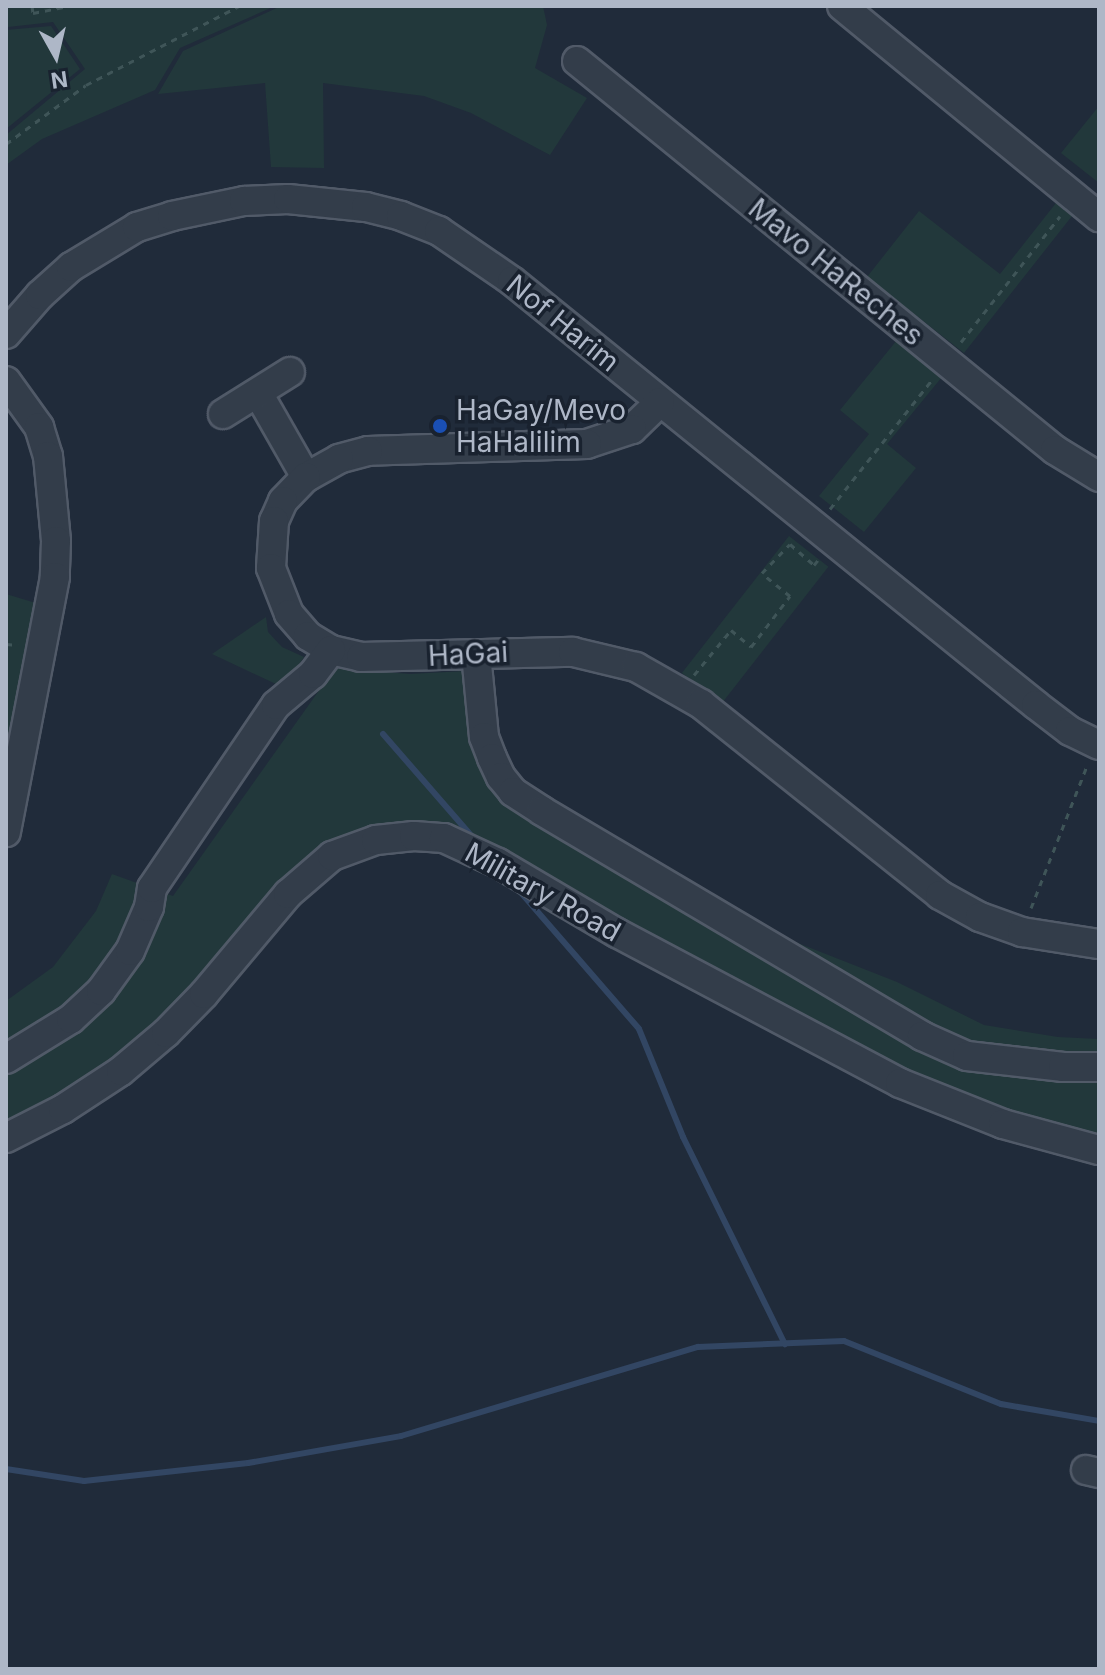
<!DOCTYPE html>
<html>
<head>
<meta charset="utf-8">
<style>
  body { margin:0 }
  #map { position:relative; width:1105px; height:1675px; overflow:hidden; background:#202b3a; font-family:Inter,sans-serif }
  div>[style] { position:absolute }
  .green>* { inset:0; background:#22383b; transform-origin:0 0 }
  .stream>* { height:6px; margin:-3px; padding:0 3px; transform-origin:3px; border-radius:3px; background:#324663 }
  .path>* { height:3px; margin-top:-1.5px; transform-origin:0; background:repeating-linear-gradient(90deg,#3f5558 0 6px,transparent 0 12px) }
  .roads { filter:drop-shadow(2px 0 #515a68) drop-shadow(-2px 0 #515a68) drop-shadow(0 2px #515a68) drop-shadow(0 -2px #515a68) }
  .minor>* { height:28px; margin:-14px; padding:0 14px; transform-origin:14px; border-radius:14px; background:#333d4a }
  .dots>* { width:22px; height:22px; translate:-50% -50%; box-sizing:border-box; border:4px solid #19222f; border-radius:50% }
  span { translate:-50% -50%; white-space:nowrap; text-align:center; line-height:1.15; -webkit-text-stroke:7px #19222f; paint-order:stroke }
  .street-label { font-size:28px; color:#aeb7c7 }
  .poi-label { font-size:28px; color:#aeb7c7 }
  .left { translate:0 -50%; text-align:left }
  .frame { position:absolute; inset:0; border:8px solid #aeb7c7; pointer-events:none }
  .north { position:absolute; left:16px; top:16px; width:80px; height:80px; -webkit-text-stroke:6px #19222f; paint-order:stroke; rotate:172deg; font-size:22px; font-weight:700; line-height:32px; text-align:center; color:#aeb7c7 }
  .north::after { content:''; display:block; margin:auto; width:28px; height:36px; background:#aeb7c7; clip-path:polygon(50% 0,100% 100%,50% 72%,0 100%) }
</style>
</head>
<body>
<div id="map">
  <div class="green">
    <i style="clip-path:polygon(6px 6px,275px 6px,180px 48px,155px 90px,42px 139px,6px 165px,6px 135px,85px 69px,53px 22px,8px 27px)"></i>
    <i style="clip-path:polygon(281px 6px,543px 6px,547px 25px,535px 68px,587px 98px,550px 155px,471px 113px,424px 96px,323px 83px,324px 168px,271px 167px,265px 83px,158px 94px,183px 51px)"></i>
    <i style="clip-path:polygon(51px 26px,80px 69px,6px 129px,6px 30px)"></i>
    <i style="clip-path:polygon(1099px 106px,1099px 183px,1061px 153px)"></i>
    <i style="clip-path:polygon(1056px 203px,1072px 216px,964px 353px,867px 277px,919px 211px,1000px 274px)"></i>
    <i style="clip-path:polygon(897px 340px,942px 377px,887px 444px,916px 468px,864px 532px,819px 496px,869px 434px,840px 410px)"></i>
    <i style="left:789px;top:536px;width:50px;height:174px;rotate:38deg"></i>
    <i style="clip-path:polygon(6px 594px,39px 604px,6px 745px)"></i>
    <i style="clip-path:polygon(266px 617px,268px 632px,282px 647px,304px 657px,294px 672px,276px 684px,212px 654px)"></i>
    <i style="clip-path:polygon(335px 668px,410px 674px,484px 670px,500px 754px,519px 790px,770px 932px,897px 982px,984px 1025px,1058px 1037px,1099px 1039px,1099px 1146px,902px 1079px,445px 833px,329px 852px,163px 1030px,6px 1133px,6px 1001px,53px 967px,96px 911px,112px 874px,173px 896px)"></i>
  </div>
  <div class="stream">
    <i style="left:383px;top:734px;width:140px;rotate:49deg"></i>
    <i style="left:517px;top:888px;width:186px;rotate:49.1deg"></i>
    <i style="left:639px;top:1029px;width:117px;rotate:67.8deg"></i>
    <i style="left:683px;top:1137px;width:231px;rotate:63.8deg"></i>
    <i style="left:6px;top:1469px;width:79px;rotate:8.7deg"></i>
    <i style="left:84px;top:1481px;width:165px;rotate:-6.3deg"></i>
    <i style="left:248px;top:1463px;width:155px;rotate:-10deg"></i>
    <i style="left:401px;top:1436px;width:310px;rotate:-16.7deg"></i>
    <i style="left:698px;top:1347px;width:146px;rotate:-2.4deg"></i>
    <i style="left:844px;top:1341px;width:169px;rotate:21.9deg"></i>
    <i style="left:1001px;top:1404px;width:99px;rotate:9.8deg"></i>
  </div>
  <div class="path">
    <i style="left:32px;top:6px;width:7px;rotate:82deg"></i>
    <i style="left:33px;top:13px;width:36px;rotate:-11deg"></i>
    <i style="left:6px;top:144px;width:99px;rotate:-36.4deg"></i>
    <i style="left:86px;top:85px;width:172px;rotate:-27.3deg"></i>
    <i style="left:961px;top:342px;width:160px;rotate:-51.8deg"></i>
    <i style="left:830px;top:509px;width:164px;rotate:-51.7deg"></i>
    <i style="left:6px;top:644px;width:12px;rotate:5deg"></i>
    <i style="left:694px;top:675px;width:58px;rotate:-50.6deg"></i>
    <i style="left:731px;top:630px;width:26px;rotate:40deg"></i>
    <i style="left:751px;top:647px;width:64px;rotate:-52.6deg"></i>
    <i style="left:790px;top:596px;width:36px;rotate:-141deg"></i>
    <i style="left:762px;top:573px;width:40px;rotate:-46deg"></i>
    <i style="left:790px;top:544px;width:32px;rotate:41deg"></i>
    <i style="left:814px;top:565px;width:6px;rotate:-51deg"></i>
    <i style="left:1031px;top:908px;width:153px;rotate:-68.5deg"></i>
  </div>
  <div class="roads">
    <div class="minor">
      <i style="left:842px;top:6px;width:333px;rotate:39.4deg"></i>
      <i style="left:577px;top:61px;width:616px;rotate:39.14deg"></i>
      <i style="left:1055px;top:450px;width:52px;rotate:31.5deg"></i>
      <i style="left:6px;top:334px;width:52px;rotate:-48.9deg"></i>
      <i style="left:40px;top:295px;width:42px;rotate:-42.1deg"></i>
      <i style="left:71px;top:267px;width:77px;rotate:-31.2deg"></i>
      <i style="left:137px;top:227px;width:37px;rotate:-17deg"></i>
      <i style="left:172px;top:216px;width:74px;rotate:-11.8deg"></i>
      <i style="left:244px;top:201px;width:44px;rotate:-2.6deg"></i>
      <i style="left:288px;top:199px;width:78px;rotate:5.9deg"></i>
      <i style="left:366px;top:207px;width:36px;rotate:14deg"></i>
      <i style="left:401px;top:216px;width:41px;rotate:21.5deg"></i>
      <i style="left:439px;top:231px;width:88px;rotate:34.4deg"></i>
      <i style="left:512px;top:281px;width:674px;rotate:38.98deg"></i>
      <i style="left:1036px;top:705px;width:43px;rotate:37.4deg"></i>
      <i style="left:1070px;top:731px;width:32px;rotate:26deg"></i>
      <i style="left:6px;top:381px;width:57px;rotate:54.3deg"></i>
      <i style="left:39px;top:427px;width:30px;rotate:73deg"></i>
      <i style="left:48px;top:456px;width:85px;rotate:84.6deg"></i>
      <i style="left:56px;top:541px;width:36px;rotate:92deg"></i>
      <i style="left:55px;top:577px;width:260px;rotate:100.9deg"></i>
      <i style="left:258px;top:393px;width:97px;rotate:60.3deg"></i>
      <i style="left:660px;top:402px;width:39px;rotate:136deg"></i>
      <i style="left:632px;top:429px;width:47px;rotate:161.6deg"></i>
      <i style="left:587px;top:444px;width:219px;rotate:178.2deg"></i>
      <i style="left:368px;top:451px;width:30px;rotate:165deg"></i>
      <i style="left:339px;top:459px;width:38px;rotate:151deg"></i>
      <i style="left:306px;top:477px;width:33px;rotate:134deg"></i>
      <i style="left:283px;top:501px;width:22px;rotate:114deg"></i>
      <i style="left:274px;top:521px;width:47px;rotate:93.7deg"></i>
      <i style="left:271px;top:568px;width:49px;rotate:68.6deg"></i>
      <i style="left:289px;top:614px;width:29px;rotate:49deg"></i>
      <i style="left:308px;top:636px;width:27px;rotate:31deg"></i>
      <i style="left:331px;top:650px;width:31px;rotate:13deg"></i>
      <i style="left:361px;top:657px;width:212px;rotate:-1.4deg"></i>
      <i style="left:573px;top:652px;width:65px;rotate:13.4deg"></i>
      <i style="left:636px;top:667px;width:75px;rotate:29.6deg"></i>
      <i style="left:701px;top:704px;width:306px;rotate:38.6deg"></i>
      <i style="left:940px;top:895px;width:46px;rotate:28.8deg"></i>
      <i style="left:980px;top:917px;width:45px;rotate:19.7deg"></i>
      <i style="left:1022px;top:932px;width:78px;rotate:8.9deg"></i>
      <i style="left:223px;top:414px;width:79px;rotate:-32.1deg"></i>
      <i style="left:476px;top:654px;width:83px;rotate:84.5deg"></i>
      <i style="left:484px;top:737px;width:22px;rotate:69deg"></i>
      <i style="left:492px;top:758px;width:21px;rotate:65deg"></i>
      <i style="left:501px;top:777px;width:19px;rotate:51deg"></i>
      <i style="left:513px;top:792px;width:35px;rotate:33deg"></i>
      <i style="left:542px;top:811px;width:442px;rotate:30.6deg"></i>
      <i style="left:922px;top:1036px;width:49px;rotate:24deg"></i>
      <i style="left:967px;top:1056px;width:97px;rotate:6.5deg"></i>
      <i style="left:1063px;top:1067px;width:36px"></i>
      <i style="left:6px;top:1059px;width:76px;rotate:-31.6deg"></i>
      <i style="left:71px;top:1019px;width:41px;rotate:-43deg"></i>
      <i style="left:101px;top:991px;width:49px;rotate:-54.1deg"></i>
      <i style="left:130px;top:951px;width:48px;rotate:-66.6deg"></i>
      <i style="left:149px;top:907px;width:19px;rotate:-81deg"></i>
      <i style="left:152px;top:888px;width:221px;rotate:-55.9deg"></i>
      <i style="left:276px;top:705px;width:48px;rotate:-40deg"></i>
      <i style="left:313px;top:674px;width:30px;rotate:-53deg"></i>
      <i style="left:6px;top:1138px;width:64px;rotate:-27deg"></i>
      <i style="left:63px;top:1109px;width:69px;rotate:-33.2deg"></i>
      <i style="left:121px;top:1071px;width:59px;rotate:-40.2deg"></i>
      <i style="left:166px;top:1033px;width:54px;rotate:-45.7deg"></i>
      <i style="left:204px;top:994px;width:131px;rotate:-50deg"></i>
      <i style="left:288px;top:894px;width:58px;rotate:-40.8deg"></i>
      <i style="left:332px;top:856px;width:47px;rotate:-20deg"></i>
      <i style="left:376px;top:840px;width:38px;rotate:-6deg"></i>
      <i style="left:414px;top:836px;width:30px;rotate:4deg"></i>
      <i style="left:444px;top:838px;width:60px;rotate:24.8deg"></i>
      <i style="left:498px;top:863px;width:138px;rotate:30.5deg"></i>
      <i style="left:617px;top:933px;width:320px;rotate:27.9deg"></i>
      <i style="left:900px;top:1083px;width:111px;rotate:21.7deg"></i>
      <i style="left:1003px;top:1124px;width:99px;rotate:15.2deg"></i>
      <i style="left:1086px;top:1470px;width:13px;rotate:13deg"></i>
    </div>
  </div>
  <div class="dots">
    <i style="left:440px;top:426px;background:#1a4fb4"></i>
  </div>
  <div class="street-label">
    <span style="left:836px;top:272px;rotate:39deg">Mavo HaReches</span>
    <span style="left:563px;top:323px;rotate:39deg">Nof Harim</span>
    <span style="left:468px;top:654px;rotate:-3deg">HaGai</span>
    <span style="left:543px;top:892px;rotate:29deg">Military Road</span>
  </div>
  <div class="poi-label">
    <span class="left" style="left:456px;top:426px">HaGay/Mevo<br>HaHalilim</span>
  </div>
  <div class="frame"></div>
  <div class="north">N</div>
</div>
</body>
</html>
